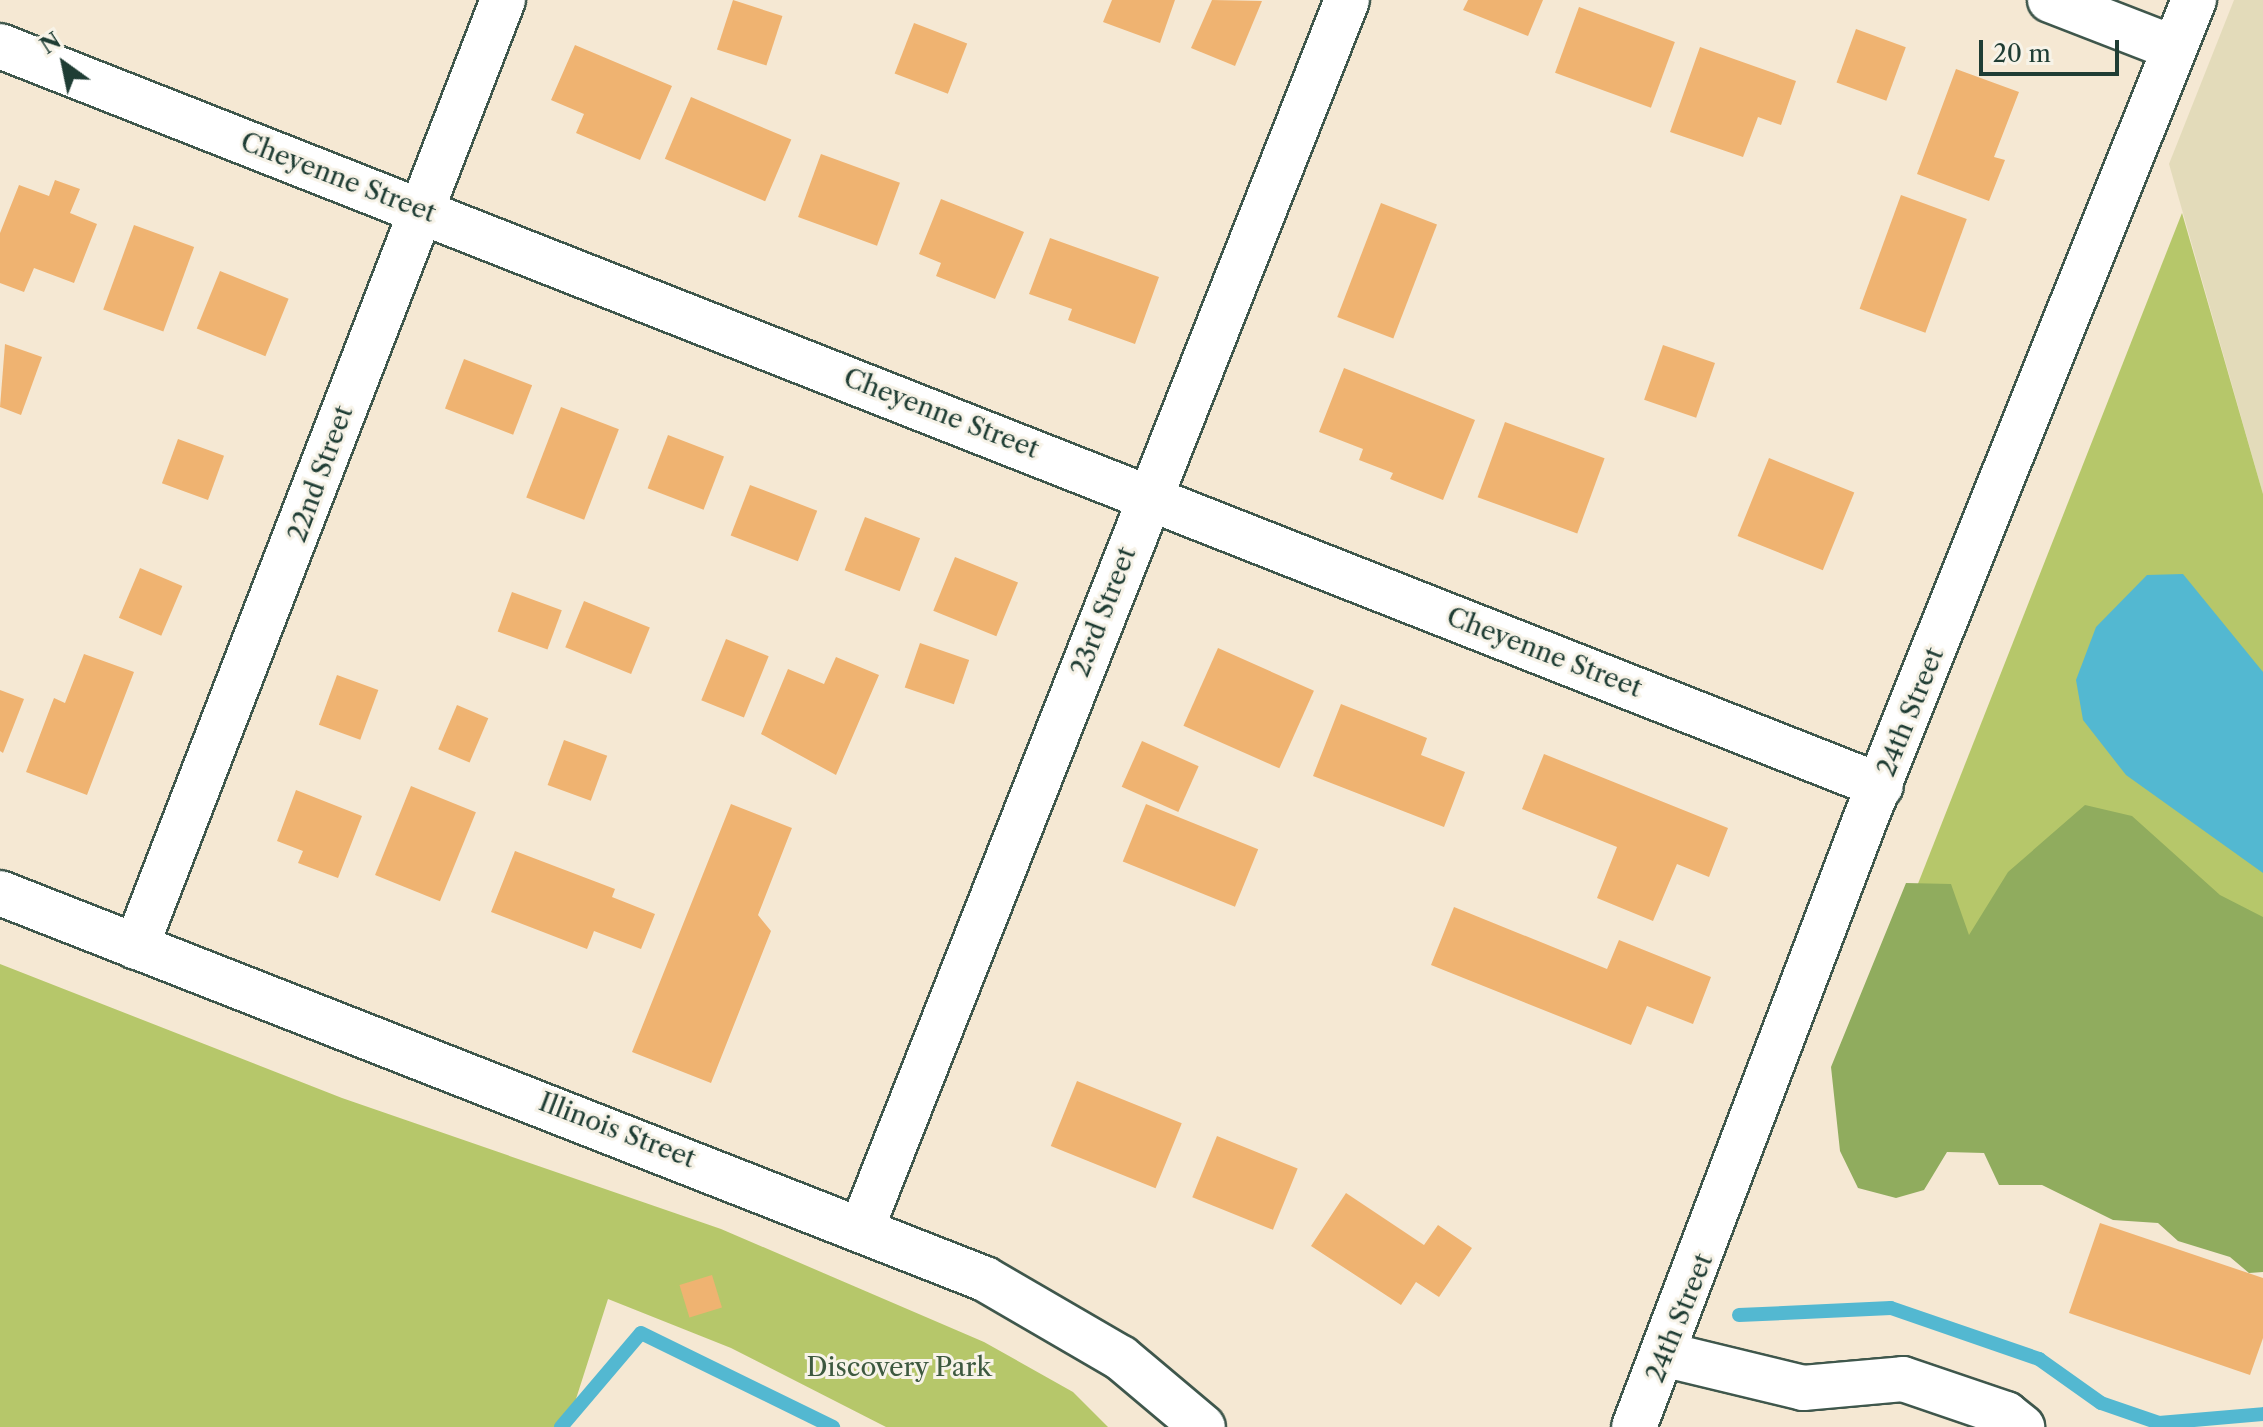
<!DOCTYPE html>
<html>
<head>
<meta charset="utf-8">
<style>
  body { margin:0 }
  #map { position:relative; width:2263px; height:1427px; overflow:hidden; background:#f5e8d3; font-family:"Libre Caslon Text",serif }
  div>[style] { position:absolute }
  .built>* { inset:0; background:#e3dbba }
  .green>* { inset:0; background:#b6c76a }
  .forest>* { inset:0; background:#90ac5e }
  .water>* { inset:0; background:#53b8d1 }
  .stream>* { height:14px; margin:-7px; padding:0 7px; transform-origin:7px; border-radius:7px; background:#53b8d1 }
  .building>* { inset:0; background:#efb371; transform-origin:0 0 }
  .roads { filter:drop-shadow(2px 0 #3f574c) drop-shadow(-2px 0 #3f574c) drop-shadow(0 2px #3f574c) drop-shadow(0 -2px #3f574c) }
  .minor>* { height:44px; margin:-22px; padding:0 22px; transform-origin:22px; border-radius:22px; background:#fff }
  span { translate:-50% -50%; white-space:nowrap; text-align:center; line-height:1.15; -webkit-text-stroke:6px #f7f3e8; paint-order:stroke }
  .street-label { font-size:26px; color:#1f3d34 }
  .park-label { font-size:26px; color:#3d593f }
  .north { position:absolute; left:24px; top:24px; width:80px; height:80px; -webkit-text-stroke:6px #f7f3e8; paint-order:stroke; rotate:327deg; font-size:22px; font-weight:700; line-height:32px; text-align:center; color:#1f3d34 }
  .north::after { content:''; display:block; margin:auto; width:28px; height:36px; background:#1f3d34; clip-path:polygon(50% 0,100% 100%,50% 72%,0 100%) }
  .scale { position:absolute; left:1979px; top:40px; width:140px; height:36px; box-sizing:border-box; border:4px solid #1f3d34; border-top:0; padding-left:10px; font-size:24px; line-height:28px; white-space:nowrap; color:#1f3d34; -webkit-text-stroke:6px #f7f3e8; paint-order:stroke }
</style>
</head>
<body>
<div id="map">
  <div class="built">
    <i style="clip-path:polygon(2234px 0,2263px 0,2263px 494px,2169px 164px)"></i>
  </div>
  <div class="green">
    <i style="clip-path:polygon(2182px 213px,2263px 494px,2263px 1169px,1873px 998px)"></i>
    <i style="clip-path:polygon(0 964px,342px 1098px,721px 1229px,984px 1342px,1073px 1392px,1108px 1427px,886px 1427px,731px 1348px,608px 1299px,567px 1427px,0 1427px)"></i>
  </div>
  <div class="forest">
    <i style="clip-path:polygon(2085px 805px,2132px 816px,2220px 895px,2263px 917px,2263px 1272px,2249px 1273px,2230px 1257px,2178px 1241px,2158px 1223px,2113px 1220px,2042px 1185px,1999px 1185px,1984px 1153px,1947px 1152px,1924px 1190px,1896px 1198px,1858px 1188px,1840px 1151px,1831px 1067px,1906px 883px,1951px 884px,1969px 935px,2008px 872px)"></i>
  </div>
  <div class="water">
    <i style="clip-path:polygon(2183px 574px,2263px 672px,2263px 873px,2126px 775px,2083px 720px,2076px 680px,2096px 627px,2147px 575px)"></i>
  </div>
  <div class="stream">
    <i style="left:1739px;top:1315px;width:152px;rotate:-2.6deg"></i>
    <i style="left:1891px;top:1308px;width:157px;rotate:19deg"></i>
    <i style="left:2039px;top:1359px;width:76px;rotate:35.4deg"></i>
    <i style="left:2101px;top:1403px;width:61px;rotate:19deg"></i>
    <i style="left:2159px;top:1423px;width:104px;rotate:-4.9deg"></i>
    <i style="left:561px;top:1427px;width:123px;rotate:-49.6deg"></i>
    <i style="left:641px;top:1333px;width:214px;rotate:26.1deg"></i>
  </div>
  <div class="building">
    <i style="left:733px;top:0;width:52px;height:52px;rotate:18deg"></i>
    <i style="clip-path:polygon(1112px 0,1175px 0,1160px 43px,1103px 22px)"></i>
    <i style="clip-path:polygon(1212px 0,1262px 1px,1235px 66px,1191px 48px)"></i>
    <i style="clip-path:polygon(1468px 0,1543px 0,1528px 36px,1463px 10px)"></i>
    <i style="left:1579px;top:7px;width:102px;height:70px;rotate:20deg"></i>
    <i style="left:914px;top:23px;width:57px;height:54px;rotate:21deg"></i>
    <i style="left:1856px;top:29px;width:53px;height:57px;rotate:20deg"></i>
    <i style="clip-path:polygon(575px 45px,672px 86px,640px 160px,576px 133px,584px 114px,551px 100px)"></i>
    <i style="clip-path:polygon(1700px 47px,1796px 81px,1781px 125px,1758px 117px,1743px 157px,1670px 132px)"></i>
    <i style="clip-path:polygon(1956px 69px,2019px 92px,1994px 157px,2005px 160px,1989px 201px,1917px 174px)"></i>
    <i style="left:691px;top:97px;width:109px;height:67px;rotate:23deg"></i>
    <i style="left:821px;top:154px;width:84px;height:67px;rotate:20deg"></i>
    <i style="clip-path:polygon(55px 180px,80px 189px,70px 213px,97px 224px,74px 283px,34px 268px,24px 292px,0 283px,0 233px,19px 185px,49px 196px)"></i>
    <i style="left:1901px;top:195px;width:70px;height:121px;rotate:20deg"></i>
    <i style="clip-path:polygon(941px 199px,1024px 232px,995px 299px,936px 276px,941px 263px,919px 254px)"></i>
    <i style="left:1381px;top:203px;width:60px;height:122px;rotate:21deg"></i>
    <i style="left:134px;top:225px;width:64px;height:90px;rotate:20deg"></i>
    <i style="clip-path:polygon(1050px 238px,1159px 277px,1135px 344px,1068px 320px,1072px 309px,1029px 294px)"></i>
    <i style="left:220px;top:271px;width:74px;height:62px;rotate:22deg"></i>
    <i style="clip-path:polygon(5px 344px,42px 357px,21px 415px,0 407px)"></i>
    <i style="left:1663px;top:345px;width:55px;height:58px;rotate:19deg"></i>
    <i style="left:464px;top:359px;width:73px;height:53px;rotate:21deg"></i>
    <i style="clip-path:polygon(1344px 368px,1475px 420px,1443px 500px,1390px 479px,1393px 473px,1359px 460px,1363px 449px,1319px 432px)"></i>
    <i style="left:561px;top:407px;width:62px;height:97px;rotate:21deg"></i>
    <i style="left:1505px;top:422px;width:106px;height:80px;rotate:20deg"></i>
    <i style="left:668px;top:435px;width:60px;height:57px;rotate:21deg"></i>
    <i style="left:178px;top:439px;width:49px;height:47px;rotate:20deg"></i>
    <i style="left:1769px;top:458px;width:92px;height:84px;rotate:22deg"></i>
    <i style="left:750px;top:485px;width:72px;height:54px;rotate:21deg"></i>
    <i style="left:865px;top:517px;width:59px;height:57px;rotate:21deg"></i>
    <i style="left:955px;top:557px;width:68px;height:58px;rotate:22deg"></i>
    <i style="left:140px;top:568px;width:46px;height:54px;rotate:23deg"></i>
    <i style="left:512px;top:592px;width:53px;height:42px;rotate:20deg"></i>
    <i style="left:584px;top:601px;width:71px;height:50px;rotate:22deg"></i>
    <i style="left:726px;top:639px;width:46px;height:66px;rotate:22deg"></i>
    <i style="left:920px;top:643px;width:52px;height:47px;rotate:19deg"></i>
    <i style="left:1218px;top:648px;width:105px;height:85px;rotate:24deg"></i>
    <i style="clip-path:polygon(84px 654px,134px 672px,87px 795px,26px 772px,54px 698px,65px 703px)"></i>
    <i style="clip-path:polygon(836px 657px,879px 675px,836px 775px,761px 734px,788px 669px,824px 684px)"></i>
    <i style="left:337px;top:675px;width:44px;height:53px;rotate:20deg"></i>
    <i style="clip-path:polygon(0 690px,24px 699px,3px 753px,0 751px)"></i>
    <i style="clip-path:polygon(1341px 704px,1427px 738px,1421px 755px,1465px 772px,1444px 827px,1313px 776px)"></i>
    <i style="left:457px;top:705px;width:34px;height:48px;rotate:23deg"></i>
    <i style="left:564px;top:740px;width:46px;height:48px;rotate:20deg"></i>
    <i style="left:1142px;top:741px;width:62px;height:50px;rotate:24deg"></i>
    <i style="clip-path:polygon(1544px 754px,1728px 828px,1709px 877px,1677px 864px,1653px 921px,1597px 898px,1617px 847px,1522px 809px)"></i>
    <i style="left:411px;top:786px;width:70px;height:96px;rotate:22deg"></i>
    <i style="clip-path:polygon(296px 790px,362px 816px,338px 878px,298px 863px,303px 851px,277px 841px)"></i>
    <i style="clip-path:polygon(731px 804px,792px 828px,758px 915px,771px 931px,711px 1083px,632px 1052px)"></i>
    <i style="left:1146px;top:804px;width:121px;height:62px;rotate:22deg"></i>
    <i style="clip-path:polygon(515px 851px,615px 889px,612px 897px,655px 914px,641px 949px,594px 931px,587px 949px,491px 912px)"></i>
    <i style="clip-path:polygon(1454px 907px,1607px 969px,1619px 940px,1711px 977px,1693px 1024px,1647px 1006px,1631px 1045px,1431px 965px)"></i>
    <i style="left:1077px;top:1081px;width:113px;height:70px;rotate:22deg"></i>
    <i style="left:1217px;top:1136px;width:87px;height:66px;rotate:22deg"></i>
    <i style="clip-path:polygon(1346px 1193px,1424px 1245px,1438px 1225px,1472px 1248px,1439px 1297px,1416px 1282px,1401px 1305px,1311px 1246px)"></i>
    <i style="clip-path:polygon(2100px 1223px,2263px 1278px,2263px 1338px,2250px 1375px,2069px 1313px)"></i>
    <i style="left:712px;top:1275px;width:34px;height:34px;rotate:73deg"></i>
  </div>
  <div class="roads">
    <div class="minor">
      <i style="left:2050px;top:0;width:133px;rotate:21.2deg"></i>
      <i style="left:0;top:46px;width:2021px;rotate:21.48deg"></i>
      <i style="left:0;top:893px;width:1058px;rotate:21.4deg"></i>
      <i style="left:985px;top:1279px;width:157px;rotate:30.2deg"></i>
      <i style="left:1121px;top:1358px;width:107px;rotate:40.1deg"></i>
      <i style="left:136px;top:947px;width:1016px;rotate:-68.82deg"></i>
      <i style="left:863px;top:1225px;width:1317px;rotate:-68.44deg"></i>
      <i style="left:1667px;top:1355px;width:140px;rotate:13.6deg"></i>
      <i style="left:1803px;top:1388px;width:100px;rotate:-5.1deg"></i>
      <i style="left:1903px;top:1379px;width:109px;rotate:18.8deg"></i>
      <i style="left:2006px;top:1414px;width:21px;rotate:39deg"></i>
      <i style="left:1634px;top:1427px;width:649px;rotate:-69.17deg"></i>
      <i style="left:1865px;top:820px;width:884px;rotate:-68.14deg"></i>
    </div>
  </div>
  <div class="street-label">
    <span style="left:338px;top:178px;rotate:21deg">Cheyenne Street</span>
    <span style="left:941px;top:414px;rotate:21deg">Cheyenne Street</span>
    <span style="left:321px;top:474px;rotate:-70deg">22nd Street</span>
    <span style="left:1104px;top:612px;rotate:-69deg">23rd Street</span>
    <span style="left:1544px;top:653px;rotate:21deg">Cheyenne Street</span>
    <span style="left:1911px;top:712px;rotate:-68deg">24th Street</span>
    <span style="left:617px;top:1131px;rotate:21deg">Illinois Street</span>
    <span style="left:1680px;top:1318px;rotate:-68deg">24th Street</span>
  </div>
  <div class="park-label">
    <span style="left:899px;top:1368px">Discovery Park</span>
  </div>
  <div class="north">N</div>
  <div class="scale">20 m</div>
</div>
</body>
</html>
